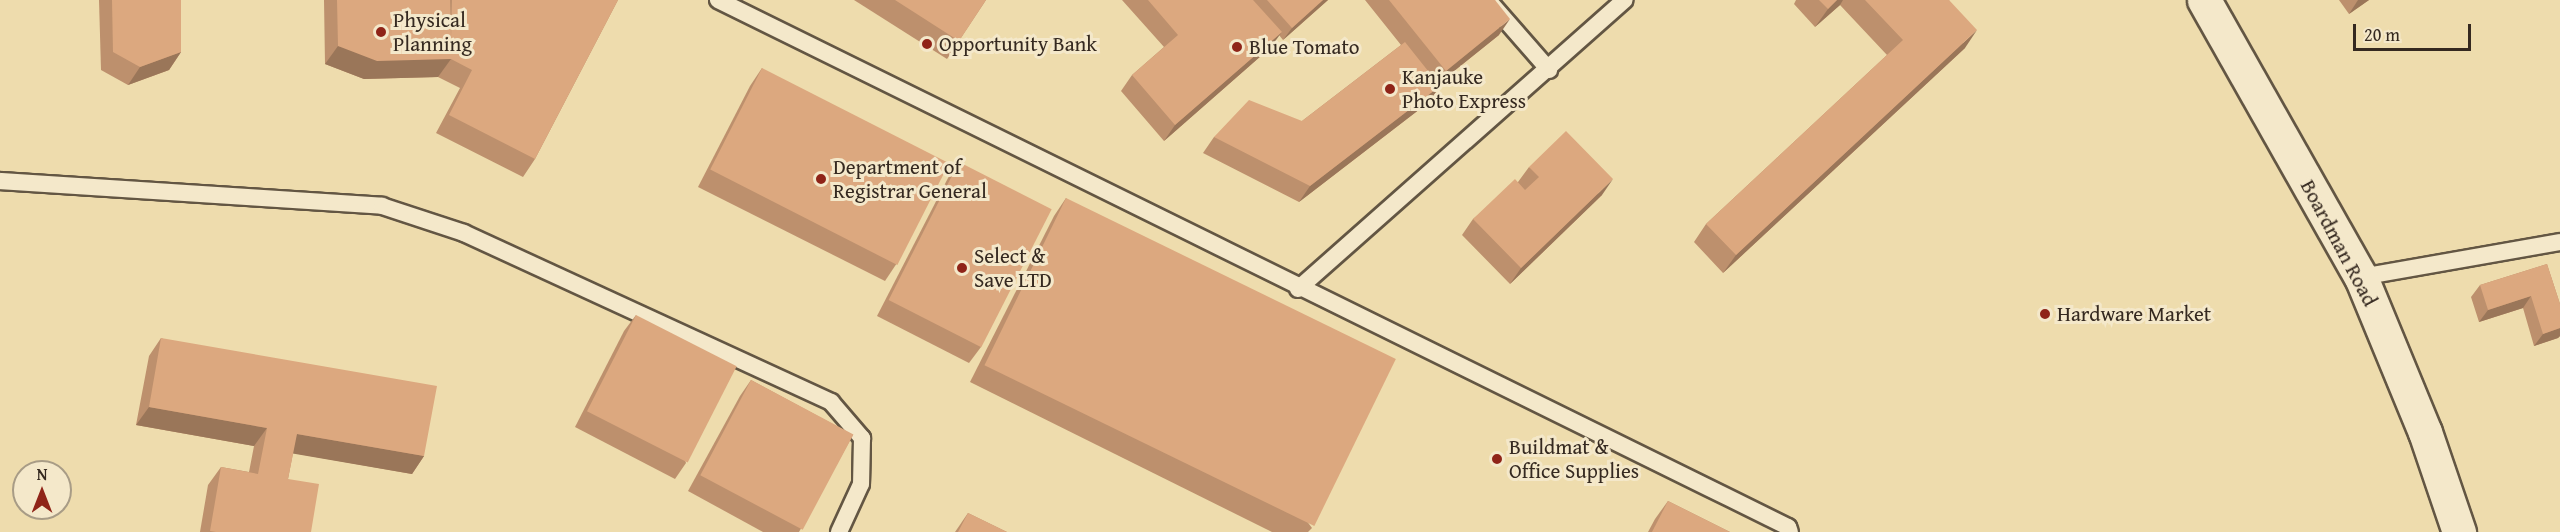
<!DOCTYPE html>
<html>
<head>
<meta charset="utf-8">
<style>
  body { margin:0 }
  #map { position:relative; width:2560px; height:532px; overflow:hidden; background:#eedcad; font-family:"Gentium Book Plus",serif }
  div>[style] { position:absolute }
  .roads { filter:drop-shadow(2px 0 #635643) drop-shadow(-2px 0 #635643) drop-shadow(0 2px #635643) drop-shadow(0 -2px #635643) }
  .lane>* { height:16px; margin:-8px; padding:0 8px; transform-origin:8px; border-radius:8px; background:#f4e8ca }
  .street>* { height:33px; margin:-16.5px; padding:0 16.5px; transform-origin:16.5px; border-radius:16.5px; background:#f4e8ca }
  .wall>* { inset:0; background:#bd906d }
  .shaded-wall>* { inset:0; background:#9a7659 }
  .building>* { inset:0; background:#dca87f; transform-origin:0 0 }
  .dots>* { width:16px; height:16px; translate:-50% -50%; box-sizing:border-box; border:3px solid #f4e8ca; border-radius:50% }
  span { translate:-50% -50%; white-space:nowrap; text-align:center; line-height:1.15; -webkit-text-stroke:6px #f4e8ca; paint-order:stroke }
  .poi-label { font-size:21px; color:#352920 }
  .left { translate:0 -50%; text-align:left }
  .street-label { font-size:21px; color:#352920 }
  .north { position:absolute; left:12px; top:460px; width:60px; height:60px; box-sizing:border-box; background:#f4e8ca; border:2px solid #a89c86; border-radius:50%; rotate:0deg; font-size:16px; font-weight:700; line-height:24px; text-align:center; color:#352920 }
  .north::after { content:''; display:block; margin:auto; width:21px; height:27px; background:#8f2418; clip-path:polygon(50% 0,100% 100%,50% 72%,0 100%) }
  .scale { position:absolute; left:2353px; top:24px; width:118px; height:27px; box-sizing:border-box; border:3px solid #352920; border-top:0; padding-left:8px; font-size:18px; line-height:21px; white-space:nowrap; color:#352920; -webkit-text-stroke:4px #f4e8ca; paint-order:stroke }
</style>
</head>
<body>
<div id="map">
  <div class="roads">
    <div class="lane">
      <i style="left:718px;top:0;width:1193px;rotate:26.22deg"></i>
      <i style="left:1788px;top:527px;width:5px;rotate:68deg"></i>
      <i style="left:1488px;top:0;width:93px;rotate:48.9deg"></i>
      <i style="left:0;top:181px;width:383px;rotate:3.7deg"></i>
      <i style="left:382px;top:206px;width:86px;rotate:18.2deg"></i>
      <i style="left:464px;top:233px;width:404px;rotate:24.7deg"></i>
      <i style="left:831px;top:402px;width:48px;rotate:49.3deg"></i>
      <i style="left:862px;top:438px;width:46px;rotate:91.2deg"></i>
      <i style="left:861px;top:484px;width:53px;rotate:114.6deg"></i>
      <i style="left:2361px;top:277px;width:202px;rotate:-10deg"></i>
      <i style="left:1298px;top:289px;width:436px;rotate:-41.5deg"></i>
    </div>
    <div class="street">
      <i style="left:2204px;top:0;width:318px;rotate:60.5deg"></i>
      <i style="left:2361px;top:277px;width:168px;rotate:67.6deg"></i>
      <i style="left:2425px;top:432px;width:106px;rotate:71.2deg"></i>
    </div>
  </div>
  <div class="wall">
    <i style="clip-path:polygon(99px 0,181px 0,181px 52px,169px 70px,128px 85px,101px 70px)"></i>
    <i style="clip-path:polygon(324px 0,618px 0,535px 159px,523px 177px,436px 133px,460px 88px,438px 77px,364px 79px,325px 64px)"></i>
    <i style="clip-path:polygon(854px 0,986px 0,947px 59px)"></i>
    <i style="clip-path:polygon(1122px 0,1328px 0,1283px 40px,1279px 35px,1270px 48px,1164px 141px,1121px 91px,1132px 75px,1164px 47px)"></i>
    <i style="clip-path:polygon(1365px 0,1495px 0,1499px 35px,1438px 84px,1440px 86px,1429px 102px,1299px 202px,1203px 153px,1214px 137px,1302px 121px,1401px 45px)"></i>
    <i style="clip-path:polygon(1796px 0,1949px 0,1965px 48px,1723px 273px,1694px 242px,1706px 224px,1887px 55px,1840px 5px,1815px 27px,1794px 4px)"></i>
    <i style="clip-path:polygon(2339px 0,2369px 0,2349px 14px)"></i>
    <i style="clip-path:polygon(762px 68px,897px 263px,885px 281px,698px 187px,750px 86px)"></i>
    <i style="clip-path:polygon(959px 162px,981px 347px,969px 363px,877px 316px,948px 178px)"></i>
    <i style="clip-path:polygon(1529px 167px,1602px 195px,1510px 284px,1462px 235px,1473px 219px,1518px 182px)"></i>
    <i style="clip-path:polygon(1066px 198px,1312px 528px,1308px 532px,1272px 532px,970px 382px,1054px 216px)"></i>
    <i style="clip-path:polygon(2547px 264px,2560px 304px,2560px 336px,2558px 338px,2534px 346px,2523px 308px,2479px 322px,2471px 297px,2480px 285px)"></i>
    <i style="clip-path:polygon(636px 315px,686px 463px,675px 479px,575px 427px,624px 331px)"></i>
    <i style="clip-path:polygon(161px 338px,424px 456px,412px 474px,293px 453px,288px 479px,311px 532px,200px 532px,208px 485px,221px 467px,249px 472px,254px 446px,136px 425px,149px 356px)"></i>
    <i style="clip-path:polygon(751px 380px,853px 435px,799px 532px,763px 532px,688px 491px,740px 396px)"></i>
    <i style="clip-path:polygon(1668px 501px,1730px 532px,1648px 532px,1655px 519px)"></i>
    <i style="clip-path:polygon(968px 513px,1007px 532px,955px 532px)"></i>
  </div>
  <div class="shaded-wall">
    <i style="clip-path:polygon(1323px 0,1328px 0,1283px 40px,1292px 28px)"></i>
    <i style="clip-path:polygon(1837px 0,1843px 0,1840px 5px,1815px 27px,1828px 9px)"></i>
    <i style="clip-path:polygon(2358px 0,2369px 0,2349px 14px)"></i>
    <i style="clip-path:polygon(1510px 19px,1499px 35px,1434px 87px,1446px 71px)"></i>
    <i style="clip-path:polygon(1977px 30px,1965px 48px,1723px 273px,1736px 255px)"></i>
    <i style="clip-path:polygon(1282px 32px,1270px 48px,1164px 141px,1175px 125px)"></i>
    <i style="clip-path:polygon(338px 46px,451px 59px,438px 77px,364px 79px,325px 64px)"></i>
    <i style="clip-path:polygon(181px 52px,169px 70px,128px 85px,140px 67px)"></i>
    <i style="clip-path:polygon(1440px 86px,1429px 102px,1299px 202px,1310px 186px)"></i>
    <i style="clip-path:polygon(1613px 179px,1602px 195px,1510px 284px,1521px 268px)"></i>
    <i style="clip-path:polygon(2531px 296px,2523px 308px,2479px 322px,2488px 310px)"></i>
    <i style="clip-path:polygon(2560px 328px,2560px 336px,2558px 338px,2534px 346px,2543px 334px)"></i>
    <i style="clip-path:polygon(149px 407px,267px 428px,254px 446px,136px 425px)"></i>
    <i style="clip-path:polygon(297px 434px,424px 456px,412px 474px,284px 452px)"></i>
  </div>
  <div class="building">
    <i style="clip-path:polygon(112px 0,181px 0,181px 52px,140px 67px,113px 52px)"></i>
    <i style="clip-path:polygon(337px 0,450px 0,451px 39px,452px 0,618px 0,535px 159px,449px 115px,472px 70px,451px 59px,377px 61px,338px 46px)"></i>
    <i style="clip-path:polygon(895px 0,986px 0,959px 41px)"></i>
    <i style="clip-path:polygon(1148px 0,1253px 0,1282px 32px,1175px 125px,1132px 75px,1178px 35px)"></i>
    <i style="clip-path:polygon(1267px 0,1323px 0,1292px 28px)"></i>
    <i style="clip-path:polygon(1389px 0,1495px 0,1510px 19px,1446px 71px)"></i>
    <i style="clip-path:polygon(1819px 0,1837px 0,1828px 9px)"></i>
    <i style="clip-path:polygon(1865px 0,1949px 0,1977px 30px,1736px 255px,1706px 224px,1903px 40px)"></i>
    <i style="clip-path:polygon(1405px 42px,1440px 86px,1310px 186px,1214px 137px,1249px 100px,1302px 121px)"></i>
    <i style="left:762px;top:68px;width:210px;height:114px;rotate:27deg"></i>
    <i style="clip-path:polygon(1566px 131px,1613px 179px,1521px 268px,1473px 219px,1515px 179px,1525px 190px,1539px 177px,1529px 167px)"></i>
    <i style="left:959px;top:162px;width:104px;height:155px;rotate:27deg"></i>
    <i style="left:1066px;top:198px;width:367px;height:186px;rotate:26deg"></i>
    <i style="clip-path:polygon(2547px 264px,2560px 304px,2560px 328px,2543px 334px,2531px 296px,2488px 310px,2480px 285px)"></i>
    <i style="left:636px;top:315px;width:113px;height:108px;rotate:27deg"></i>
    <i style="clip-path:polygon(161px 338px,437px 386px,424px 456px,297px 434px,288px 479px,319px 484px,311px 532px,216px 532px,210px 531px,221px 467px,258px 474px,267px 428px,149px 407px)"></i>
    <i style="left:751px;top:380px;width:116px;height:108px;rotate:28deg"></i>
    <i style="clip-path:polygon(1668px 501px,1730px 532px,1652px 532px)"></i>
    <i style="clip-path:polygon(968px 513px,1007px 532px,958px 532px)"></i>
  </div>
  <div class="dots">
    <i style="left:381px;top:32px;background:#8f2418"></i>
    <i style="left:927px;top:44px;background:#8f2418"></i>
    <i style="left:1237px;top:47px;background:#8f2418"></i>
    <i style="left:1390px;top:89px;background:#8f2418"></i>
    <i style="left:821px;top:179px;background:#8f2418"></i>
    <i style="left:962px;top:268px;background:#8f2418"></i>
    <i style="left:2045px;top:314px;background:#8f2418"></i>
    <i style="left:1497px;top:459px;background:#8f2418"></i>
  </div>
  <div class="poi-label">
    <span class="left" style="left:393px;top:32px">Physical<br>Planning</span>
    <span class="left" style="left:939px;top:44px">Opportunity Bank</span>
    <span class="left" style="left:1249px;top:47px">Blue Tomato</span>
    <span class="left" style="left:1402px;top:89px">Kanjauke<br>Photo Express</span>
    <span class="left" style="left:833px;top:179px">Department of<br>Registrar General</span>
    <span class="left" style="left:974px;top:268px">Select &amp;<br>Save LTD</span>
    <span class="left" style="left:2057px;top:314px">Hardware Market</span>
    <span class="left" style="left:1509px;top:459px">Buildmat &amp;<br>Office Supplies</span>
  </div>
  <div class="street-label">
    <span style="left:2339px;top:243px;rotate:62deg">Boardman Road</span>
  </div>
  <div class="north">N</div>
  <div class="scale">20 m</div>
</div>
</body>
</html>
